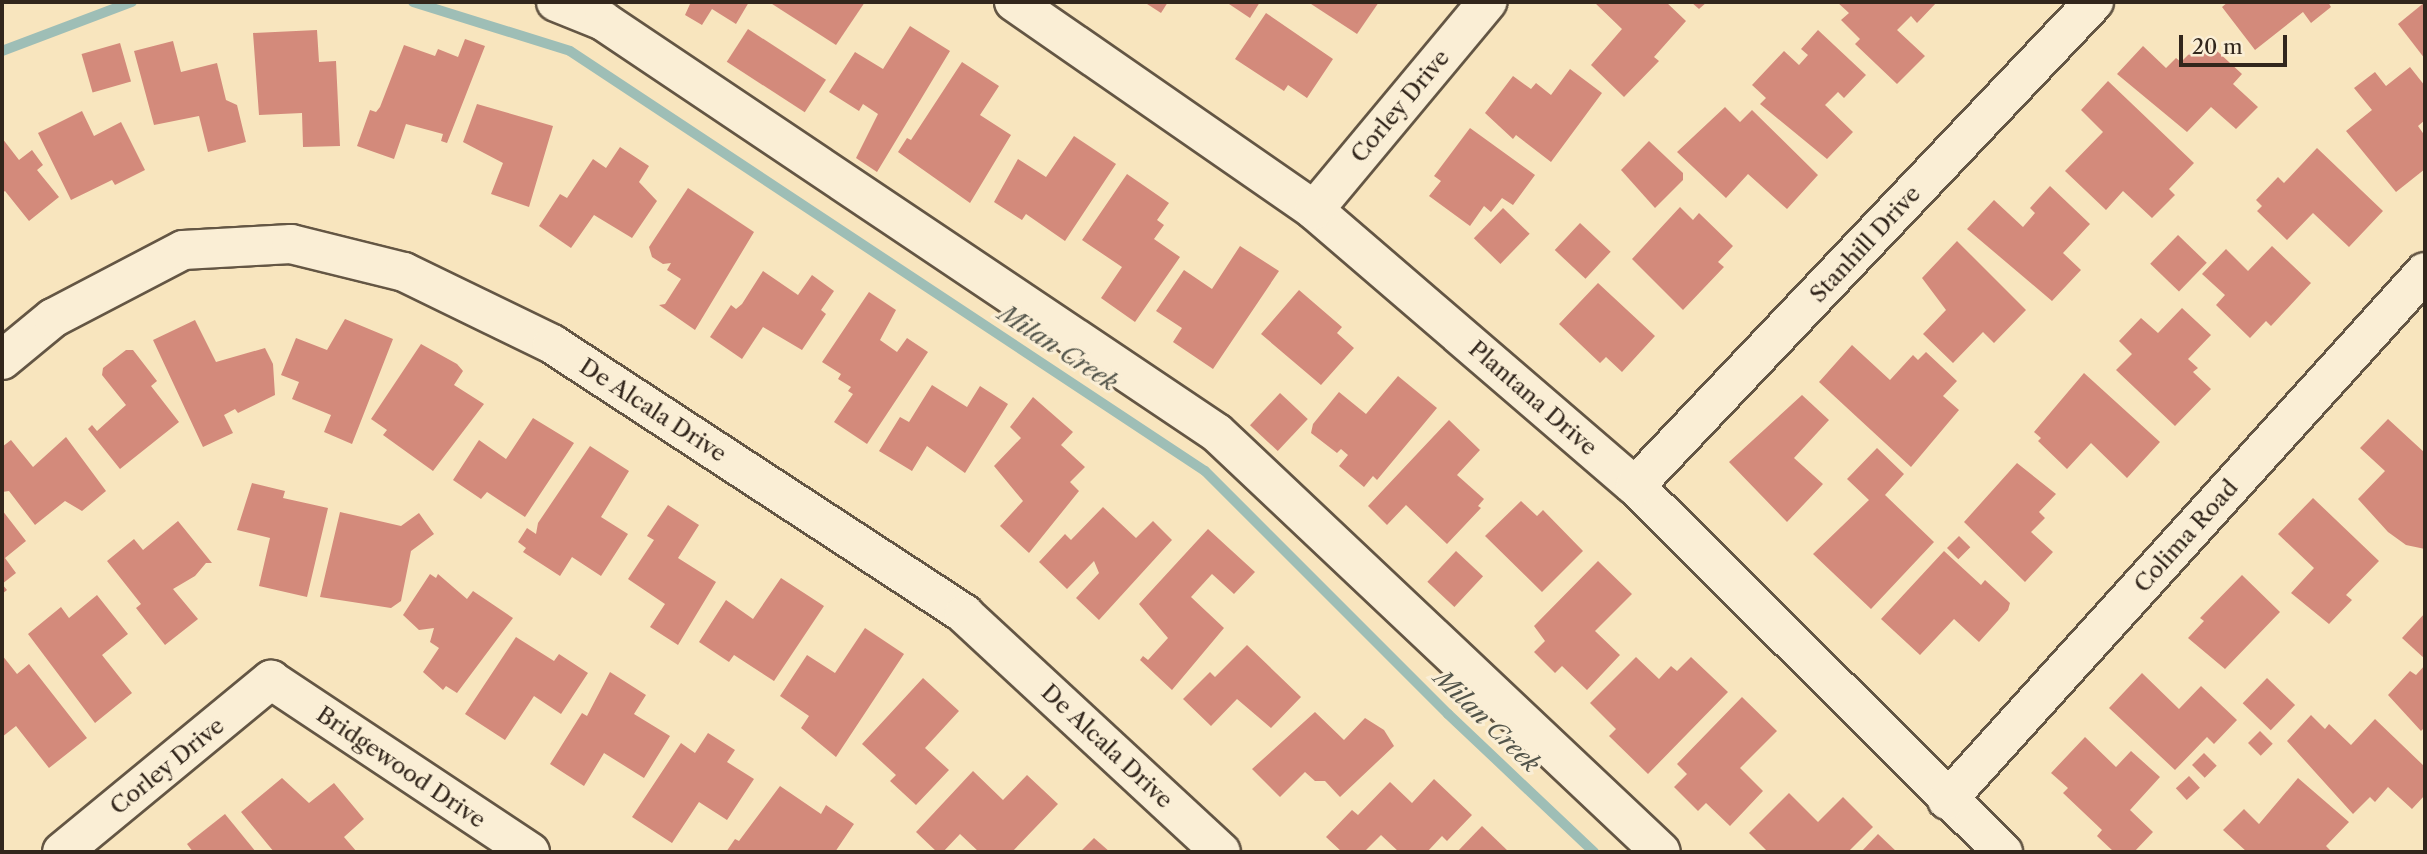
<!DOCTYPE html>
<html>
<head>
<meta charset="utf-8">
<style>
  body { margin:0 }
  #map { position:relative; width:2427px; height:854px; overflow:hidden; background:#f8e5be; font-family:"Libre Caslon Text",serif }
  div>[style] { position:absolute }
  .stream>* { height:10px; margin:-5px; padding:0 5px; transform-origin:5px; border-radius:5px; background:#9ebeb6 }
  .building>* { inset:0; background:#d38a7b; transform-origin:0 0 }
  .roads { filter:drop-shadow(2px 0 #645644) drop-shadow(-2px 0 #645644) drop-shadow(0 2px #645644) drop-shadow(0 -2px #645644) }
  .minor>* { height:38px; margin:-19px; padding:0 19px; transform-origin:19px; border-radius:19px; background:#faeed5 }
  span { translate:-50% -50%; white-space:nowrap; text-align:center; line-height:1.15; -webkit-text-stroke:6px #faeed5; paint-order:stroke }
  .street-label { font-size:23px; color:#32261c }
  .water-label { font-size:24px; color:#52544a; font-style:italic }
  .frame { position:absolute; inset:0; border:4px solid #32261c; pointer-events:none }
  .scale { position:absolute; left:2179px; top:35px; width:108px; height:32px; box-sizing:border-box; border:4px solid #32261c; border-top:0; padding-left:9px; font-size:21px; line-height:24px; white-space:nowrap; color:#32261c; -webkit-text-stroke:5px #faeed5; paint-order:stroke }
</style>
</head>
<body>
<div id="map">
  <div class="stream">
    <i style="left:413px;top:2px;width:164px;rotate:17.3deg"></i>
    <i style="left:570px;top:51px;width:761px;rotate:33.48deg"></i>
    <i style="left:1205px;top:471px;width:344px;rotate:45deg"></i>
    <i style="left:1448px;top:714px;width:201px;rotate:43.4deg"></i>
    <i style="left:2px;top:51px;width:139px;rotate:-20.7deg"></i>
  </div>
  <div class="building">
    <i style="clip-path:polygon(687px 2px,749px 2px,736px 24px,712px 9px,702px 25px,685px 15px,690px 4px)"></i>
    <i style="clip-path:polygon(769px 2px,865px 2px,836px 45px)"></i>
    <i style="clip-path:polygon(1144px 2px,1168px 2px,1161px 13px)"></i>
    <i style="clip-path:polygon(1226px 2px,1260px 2px,1250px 18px)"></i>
    <i style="clip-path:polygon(1308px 2px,1379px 2px,1357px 34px)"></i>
    <i style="clip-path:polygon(1594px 2px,1666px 2px,1686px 21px,1654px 57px,1659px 61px,1624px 97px,1591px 65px,1622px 29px)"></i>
    <i style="clip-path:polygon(1691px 2px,1707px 2px,1699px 9px)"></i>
    <i style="clip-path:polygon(1837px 2px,1937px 2px,1917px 23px,1911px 16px,1897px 30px,1925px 56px,1897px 84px,1855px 44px,1860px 39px,1841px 20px,1849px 13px)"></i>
    <i style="clip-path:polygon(2228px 2px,2328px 2px,2331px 7px,2311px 23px,2303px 12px,2255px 50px,2222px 7px)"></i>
    <i style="clip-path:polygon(2425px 2px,2425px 59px,2398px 24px)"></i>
    <i style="clip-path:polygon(1266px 13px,1333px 59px,1307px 98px,1288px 85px,1284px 91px,1235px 59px)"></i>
    <i style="clip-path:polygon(910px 26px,950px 51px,877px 172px,856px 158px,878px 114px,863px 104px,859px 111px,829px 92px,855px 52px,883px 69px)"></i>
    <i style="left:748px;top:29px;width:93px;height:39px;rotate:33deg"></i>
    <i style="clip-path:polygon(317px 30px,319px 62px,336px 61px,340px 146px,303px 147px,302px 113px,259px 115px,253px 33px)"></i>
    <i style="clip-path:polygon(1818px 30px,1866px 75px,1844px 98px,1838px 92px,1825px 105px,1853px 132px,1827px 159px,1760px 104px,1766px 98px,1752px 85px,1784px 51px,1799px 65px,1808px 55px,1801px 49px)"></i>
    <i style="clip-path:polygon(465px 39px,485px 46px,447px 143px,441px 141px,443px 134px,406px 124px,394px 159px,357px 146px,370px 110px,376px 112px,380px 107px,404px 45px,435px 56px,438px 49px,458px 57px)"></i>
    <i style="clip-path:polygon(2204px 39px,2242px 74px,2233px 84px,2258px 107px,2236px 129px,2211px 107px,2187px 132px,2117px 74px,2143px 46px,2166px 68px,2176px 58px,2181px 62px)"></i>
    <i style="clip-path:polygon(173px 41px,181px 72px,217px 63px,226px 100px,237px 105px,246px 142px,208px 152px,199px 116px,154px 125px,134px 51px)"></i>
    <i style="left:120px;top:43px;width:40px;height:40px;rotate:74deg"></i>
    <i style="clip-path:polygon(962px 62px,999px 86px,980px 115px,1011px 135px,970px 203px,898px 152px,907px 138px,911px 140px)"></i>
    <i style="clip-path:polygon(2410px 67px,2425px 86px,2425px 120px,2418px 126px,2425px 136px,2425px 169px,2396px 192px,2346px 131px,2372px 110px,2354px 88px,2375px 72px,2386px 86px)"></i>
    <i style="clip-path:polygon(1570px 69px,1602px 93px,1551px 162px,1516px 135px,1513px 139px,1485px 113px,1513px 76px,1531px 89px,1536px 83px,1551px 95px)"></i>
    <i style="clip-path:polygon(2108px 81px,2194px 163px,2169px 189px,2175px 195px,2152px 218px,2123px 191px,2106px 210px,2065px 171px,2103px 132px,2081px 110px)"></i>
    <i style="clip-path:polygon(477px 104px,553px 126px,529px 207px,491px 194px,503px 163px,463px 142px)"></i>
    <i style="clip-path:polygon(1725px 107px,1740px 122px,1752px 110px,1818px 175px,1787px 209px,1748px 174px,1726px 198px,1677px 152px)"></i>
    <i style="clip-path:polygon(82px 111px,94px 136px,121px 122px,145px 170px,115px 185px,112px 180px,71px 200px,38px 133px)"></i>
    <i style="clip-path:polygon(1470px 128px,1535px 175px,1513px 205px,1502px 198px,1491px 212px,1484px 206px,1470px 226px,1429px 196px,1441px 181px,1434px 176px)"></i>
    <i style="clip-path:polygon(1074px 136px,1116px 164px,1065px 241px,1026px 214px,1022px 220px,994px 202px,1018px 159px,1046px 177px)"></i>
    <i style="clip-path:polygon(2px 138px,19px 160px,32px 150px,43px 165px,37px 170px,59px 197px,29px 221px,5px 191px,2px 193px)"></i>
    <i style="clip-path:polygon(1649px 141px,1683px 173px,1683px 180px,1655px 208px,1621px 170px)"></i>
    <i style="clip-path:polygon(620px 147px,649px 166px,639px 182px,657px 201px,632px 238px,594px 215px,571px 248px,539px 226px,560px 194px,567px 198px,593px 159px,606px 168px)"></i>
    <i style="clip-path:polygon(2317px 148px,2383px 211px,2349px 247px,2313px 213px,2287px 240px,2257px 211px,2262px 206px,2256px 200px,2278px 177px,2284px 183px)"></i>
    <i style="clip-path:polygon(1127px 174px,1169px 203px,1157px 220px,1164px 225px,1154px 239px,1180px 257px,1135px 322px,1101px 298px,1122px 267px,1082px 240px)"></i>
    <i style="clip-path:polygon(2050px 186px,2090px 224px,2063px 253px,2081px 270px,2052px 301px,1967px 229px,1994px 200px,2023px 227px,2035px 213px,2030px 208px)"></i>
    <i style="clip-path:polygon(688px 188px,754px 232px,695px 330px,659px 305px,665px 304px,681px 279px,667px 270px,671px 263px,663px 264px,652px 257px,649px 247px)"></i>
    <i style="clip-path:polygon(1680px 207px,1693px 220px,1699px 213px,1733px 246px,1718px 262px,1724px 267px,1683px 310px,1632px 259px)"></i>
    <i style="left:1503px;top:208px;width:37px;height:42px;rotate:44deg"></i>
    <i style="left:1580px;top:223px;width:42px;height:37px;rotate:43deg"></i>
    <i style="left:2178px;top:235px;width:40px;height:40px;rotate:44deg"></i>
    <i style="clip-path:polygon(1957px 241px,2026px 310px,1994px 343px,1983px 332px,1953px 363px,1923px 334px,1946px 310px,1922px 278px)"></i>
    <i style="clip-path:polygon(1240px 246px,1279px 271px,1213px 369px,1173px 342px,1182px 328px,1156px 311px,1184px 270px,1212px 289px)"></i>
    <i style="clip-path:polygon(2272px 246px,2311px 283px,2271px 326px,2266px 321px,2250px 338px,2216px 305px,2225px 295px,2202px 274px,2226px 249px,2248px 271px)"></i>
    <i style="clip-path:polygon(763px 271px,798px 295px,812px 275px,834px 291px,821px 310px,826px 314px,802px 350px,763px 327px,742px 359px,710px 337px,731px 305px,736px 309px,742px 304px)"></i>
    <i style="clip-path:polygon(1598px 283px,1655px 336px,1622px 372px,1606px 357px,1600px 363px,1559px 324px)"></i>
    <i style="clip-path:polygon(1299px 290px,1342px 327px,1337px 333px,1354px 348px,1321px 385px,1261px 334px)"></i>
    <i style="clip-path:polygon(869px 292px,896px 310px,880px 340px,897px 352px,907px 338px,928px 352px,867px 444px,834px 422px,853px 394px,848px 391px,851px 387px,838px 379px,841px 374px,822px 362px)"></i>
    <i style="clip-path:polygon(2182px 308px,2211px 335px,2188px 359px,2198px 368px,2193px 372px,2211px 389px,2175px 426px,2116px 370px,2132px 354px,2119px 341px,2141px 318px,2158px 333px)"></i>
    <i style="clip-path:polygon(345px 319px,393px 339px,352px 444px,324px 432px,331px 415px,292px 399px,299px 382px,281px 375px,296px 338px,327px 350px)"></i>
    <i style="clip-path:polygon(195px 320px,216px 362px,265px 348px,273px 364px,275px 395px,238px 413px,235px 409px,224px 415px,233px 433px,203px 447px,153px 340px)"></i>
    <i style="clip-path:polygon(421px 344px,457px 364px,463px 371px,454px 385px,484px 404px,433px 471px,383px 435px,387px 430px,371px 419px)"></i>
    <i style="clip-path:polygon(1852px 345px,1890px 380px,1913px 355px,1918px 360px,1926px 352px,1957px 381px,1943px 396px,1959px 410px,1911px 467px,1819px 382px)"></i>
    <i style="clip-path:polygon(126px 350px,133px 350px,157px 381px,151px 386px,179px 422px,120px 469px,88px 429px,92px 425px,97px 431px,126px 405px,102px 375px,103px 368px)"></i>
    <i style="clip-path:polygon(2084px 373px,2160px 442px,2127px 478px,2091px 443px,2067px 469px,2038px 441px,2041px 438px,2034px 432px)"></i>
    <i style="clip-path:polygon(1398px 376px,1437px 408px,1377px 480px,1373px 476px,1364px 487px,1339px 466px,1348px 455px,1341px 449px,1337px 453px,1311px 433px,1313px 424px,1339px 392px,1366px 414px)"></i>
    <i style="clip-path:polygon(932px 385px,967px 407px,980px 386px,1008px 404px,965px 473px,927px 446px,912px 471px,879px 451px,900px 417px,909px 422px)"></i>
    <i style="left:1280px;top:393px;width:38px;height:44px;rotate:43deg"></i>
    <i style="clip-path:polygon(1802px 395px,1829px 420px,1794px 458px,1823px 484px,1787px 522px,1729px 462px)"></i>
    <i style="clip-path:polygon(1033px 397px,1073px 432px,1061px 445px,1085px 467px,1070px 482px,1079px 491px,1029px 553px,1000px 526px,1023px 501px,994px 466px,1021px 438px,1010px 427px)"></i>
    <i style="clip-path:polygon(533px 418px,574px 443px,525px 517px,487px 492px,481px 499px,453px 480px,479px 440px,506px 459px)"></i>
    <i style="clip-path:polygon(2388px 419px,2425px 453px,2425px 549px,2406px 545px,2388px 532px,2358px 499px,2385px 471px,2360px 448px)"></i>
    <i style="clip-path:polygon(1449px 420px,1480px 450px,1457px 475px,1484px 499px,1478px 506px,1481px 508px,1447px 544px,1406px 505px,1387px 525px,1368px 506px)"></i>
    <i style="clip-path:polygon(66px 437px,106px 491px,82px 511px,65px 501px,35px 525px,9px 491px,2px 492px,2px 447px,11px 440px,33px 467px)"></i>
    <i style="clip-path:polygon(590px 446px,629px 471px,601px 517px,628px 534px,601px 576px,572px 557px,560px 576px,523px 552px,526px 548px,518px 542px,527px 528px,536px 534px,538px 523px)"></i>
    <i style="clip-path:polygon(1877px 448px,1904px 474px,1885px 495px,1934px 542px,1871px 609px,1813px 554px,1869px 500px,1847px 479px)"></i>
    <i style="clip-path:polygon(2017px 463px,2056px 494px,2039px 512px,2045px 518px,2031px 532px,2053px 552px,2025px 582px,1964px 522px)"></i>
    <i style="clip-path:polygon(252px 483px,285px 491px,283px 498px,328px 508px,307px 597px,259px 586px,270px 538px,237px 530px)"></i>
    <i style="clip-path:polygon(2313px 498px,2379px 561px,2346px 595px,2352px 600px,2329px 624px,2291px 593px,2314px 568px,2278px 534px)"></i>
    <i style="clip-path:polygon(1521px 501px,1537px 516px,1543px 510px,1583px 551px,1542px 592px,1485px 536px)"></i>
    <i style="clip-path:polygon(668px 505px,699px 525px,678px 558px,716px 582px,678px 645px,650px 627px,665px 604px,628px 579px,654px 540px,647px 536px)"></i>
    <i style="clip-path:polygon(1103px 507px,1136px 538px,1153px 521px,1172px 540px,1099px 620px,1076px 598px,1099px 573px,1094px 561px,1067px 589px,1039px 562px,1065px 534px,1071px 540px)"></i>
    <i style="clip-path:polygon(2px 510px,26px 541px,5px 558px,16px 573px,2px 584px,7px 590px,2px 594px)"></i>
    <i style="clip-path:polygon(340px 512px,401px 526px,419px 513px,434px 534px,411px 551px,401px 601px,391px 608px,320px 597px)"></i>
    <i style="clip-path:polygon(178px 521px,212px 563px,206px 563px,195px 576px,173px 589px,198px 619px,165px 645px,136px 608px,141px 604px,107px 561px,134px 539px,143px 550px)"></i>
    <i style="clip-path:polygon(1208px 529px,1255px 572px,1234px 594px,1212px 574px,1191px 597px,1224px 628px,1172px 690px,1140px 660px,1143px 656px,1148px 660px,1168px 638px,1139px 604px)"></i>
    <i style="left:1959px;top:536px;width:16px;height:17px;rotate:45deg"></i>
    <i style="left:1456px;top:551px;width:37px;height:42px;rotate:43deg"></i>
    <i style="clip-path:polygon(1944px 551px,1981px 585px,1985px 580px,2010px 603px,2008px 610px,1979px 642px,1954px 619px,1920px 655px,1881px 619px)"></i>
    <i style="clip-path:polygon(1598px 561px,1632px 594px,1595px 631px,1620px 655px,1587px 690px,1562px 666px,1555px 673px,1534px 652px,1545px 641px,1534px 626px)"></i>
    <i style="clip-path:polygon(430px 574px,436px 578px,438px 574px,467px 599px,473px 591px,513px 618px,457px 693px,446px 686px,443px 690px,423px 672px,439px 648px,430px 642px,434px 628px,419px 630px,403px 615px)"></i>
    <i style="clip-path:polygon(2242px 575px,2280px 612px,2225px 669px,2188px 638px,2204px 621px,2200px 618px)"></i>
    <i style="clip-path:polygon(781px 578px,824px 606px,774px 681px,734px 655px,729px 662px,699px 642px,726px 600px,753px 619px)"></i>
    <i style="clip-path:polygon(97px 595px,128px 634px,102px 655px,132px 693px,95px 723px,28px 634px,61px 607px,69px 618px)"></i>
    <i style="clip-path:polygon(2425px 613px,2425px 659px,2402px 638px)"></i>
    <i style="clip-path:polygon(865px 628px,904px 654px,836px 757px,801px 728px,809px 716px,780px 696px,807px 655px,835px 673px)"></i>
    <i style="clip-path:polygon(516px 637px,554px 661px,559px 654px,588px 673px,561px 714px,534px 696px,505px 740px,465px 714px)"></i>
    <i style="clip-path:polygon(1247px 645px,1301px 697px,1271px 728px,1237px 699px,1211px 726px,1183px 699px,1210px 672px,1215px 677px)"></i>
    <i style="clip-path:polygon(2px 655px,17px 674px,29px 664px,87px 738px,49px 768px,16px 726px,2px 737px)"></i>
    <i style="clip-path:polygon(1636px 657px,1659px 679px,1671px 666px,1677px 671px,1691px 657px,1728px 692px,1648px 774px,1609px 736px,1616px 729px,1590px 703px)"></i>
    <i style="clip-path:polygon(2425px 665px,2425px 727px,2421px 731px,2388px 695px,2410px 671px,2416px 675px)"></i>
    <i style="clip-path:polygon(610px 672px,646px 695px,634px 714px,670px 736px,644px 778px,604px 753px,584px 786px,550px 764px,582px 713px,587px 716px)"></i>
    <i style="clip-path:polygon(2142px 673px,2179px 709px,2201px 686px,2237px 720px,2214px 744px,2207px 737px,2175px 770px,2109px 708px)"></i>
    <i style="clip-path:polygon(923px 678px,959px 711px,925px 748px,949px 770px,916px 805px,890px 781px,896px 775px,862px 744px)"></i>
    <i style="left:2267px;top:678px;width:39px;height:35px;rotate:44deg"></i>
    <i style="clip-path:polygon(1742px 697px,1777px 731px,1740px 768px,1763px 791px,1730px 826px,1706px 803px,1698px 811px,1674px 787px,1687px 774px,1677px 764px)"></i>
    <i style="clip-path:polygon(1315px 712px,1344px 740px,1365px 718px,1384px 730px,1394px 746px,1340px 797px,1325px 781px,1315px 781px,1305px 772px,1280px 797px,1252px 769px)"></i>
    <i style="clip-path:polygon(2311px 715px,2325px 729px,2329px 724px,2351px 745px,2375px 719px,2425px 767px,2425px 795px,2412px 809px,2388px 787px,2375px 802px,2370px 797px,2353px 814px,2287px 741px)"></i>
    <i style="left:2260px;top:731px;width:18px;height:17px;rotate:45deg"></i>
    <i style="clip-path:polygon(708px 733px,735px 750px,727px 762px,754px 779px,727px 820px,699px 802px,672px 843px,632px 817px,681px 743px,695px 753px)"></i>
    <i style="clip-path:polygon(2085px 737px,2116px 767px,2131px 751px,2160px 777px,2130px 810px,2153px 832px,2134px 852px,2114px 852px,2097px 836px,2102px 830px,2063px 793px,2068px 788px,2051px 773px)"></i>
    <i style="left:2204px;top:753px;width:18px;height:17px;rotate:45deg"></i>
    <i style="clip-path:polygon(973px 771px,1003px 800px,1027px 775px,1058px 804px,1012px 852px,979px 852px,960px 834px,943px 852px,937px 852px,916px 832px)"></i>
    <i style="left:2189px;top:776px;width:16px;height:18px;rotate:47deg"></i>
    <i style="clip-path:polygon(282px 778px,309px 803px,334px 783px,364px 819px,344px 837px,357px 852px,274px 852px,241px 812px)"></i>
    <i style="clip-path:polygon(2298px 778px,2349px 822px,2326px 846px,2332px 852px,2247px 852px,2223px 830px,2244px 809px,2259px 824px)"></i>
    <i style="clip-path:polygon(1434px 779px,1472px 815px,1447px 841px,1442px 836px,1427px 852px,1399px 852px,1381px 835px,1364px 852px,1342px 852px,1326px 837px,1352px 810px,1358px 815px,1390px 782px,1412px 803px)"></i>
    <i style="clip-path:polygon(780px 786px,821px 814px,826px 805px,854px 824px,835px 852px,726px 852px,735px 839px,739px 841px)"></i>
    <i style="clip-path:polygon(1789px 793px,1818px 822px,1843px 797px,1873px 827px,1848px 852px,1768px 852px,1749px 833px)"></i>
    <i style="clip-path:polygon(225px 814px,256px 852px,193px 852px,187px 844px)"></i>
    <i style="clip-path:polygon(1482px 826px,1509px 852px,1457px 852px)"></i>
    <i style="clip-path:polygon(1878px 834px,1897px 852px,1861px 852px)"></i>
    <i style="clip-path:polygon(1094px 838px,1110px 852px,1080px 852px)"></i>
  </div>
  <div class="roads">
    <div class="minor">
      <i style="left:556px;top:2px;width:51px;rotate:22deg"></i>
      <i style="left:603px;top:21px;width:739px;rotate:33.86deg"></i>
      <i style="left:1217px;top:433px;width:610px;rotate:43.34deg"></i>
      <i style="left:1014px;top:2px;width:365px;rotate:34.7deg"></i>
      <i style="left:1314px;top:210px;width:423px;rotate:40.7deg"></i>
      <i style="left:1635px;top:486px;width:519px;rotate:44.84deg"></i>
      <i style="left:1314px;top:210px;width:271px;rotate:-50.2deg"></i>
      <i style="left:2px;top:360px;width:66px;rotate:-39.5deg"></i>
      <i style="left:53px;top:318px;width:147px;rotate:-27.6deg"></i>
      <i style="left:183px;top:250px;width:108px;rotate:-3.2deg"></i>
      <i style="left:291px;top:244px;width:116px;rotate:13.9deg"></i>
      <i style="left:404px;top:272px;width:165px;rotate:25.9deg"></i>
      <i style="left:552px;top:344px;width:493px;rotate:33.2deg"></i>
      <i style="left:964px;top:614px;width:350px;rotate:42.8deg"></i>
      <i style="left:1635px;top:486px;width:667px;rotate:-46.52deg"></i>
      <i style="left:1947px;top:800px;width:712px;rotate:-47.85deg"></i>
      <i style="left:62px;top:852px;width:271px;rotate:-39.5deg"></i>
      <i style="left:271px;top:680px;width:311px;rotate:33.6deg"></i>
    </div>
  </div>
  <div class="street-label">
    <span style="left:1400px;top:106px;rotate:-50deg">Corley Drive</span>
    <span style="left:1865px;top:244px;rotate:-47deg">Stanhill Drive</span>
    <span style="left:1533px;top:398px;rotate:41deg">Plantana Drive</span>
    <span style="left:653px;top:410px;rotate:33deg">De Alcala Drive</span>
    <span style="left:2186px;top:536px;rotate:-48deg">Colima Road</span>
    <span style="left:1107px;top:746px;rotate:43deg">De Alcala Drive</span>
    <span style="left:167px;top:766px;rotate:-39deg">Corley Drive</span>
    <span style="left:401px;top:767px;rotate:34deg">Bridgewood Drive</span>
  </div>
  <div class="water-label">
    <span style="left:1058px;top:348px;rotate:33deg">Milan Creek</span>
    <span style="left:1487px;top:721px;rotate:44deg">Milan Creek</span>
  </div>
  <div class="frame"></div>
  <div class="scale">20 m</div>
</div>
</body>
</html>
